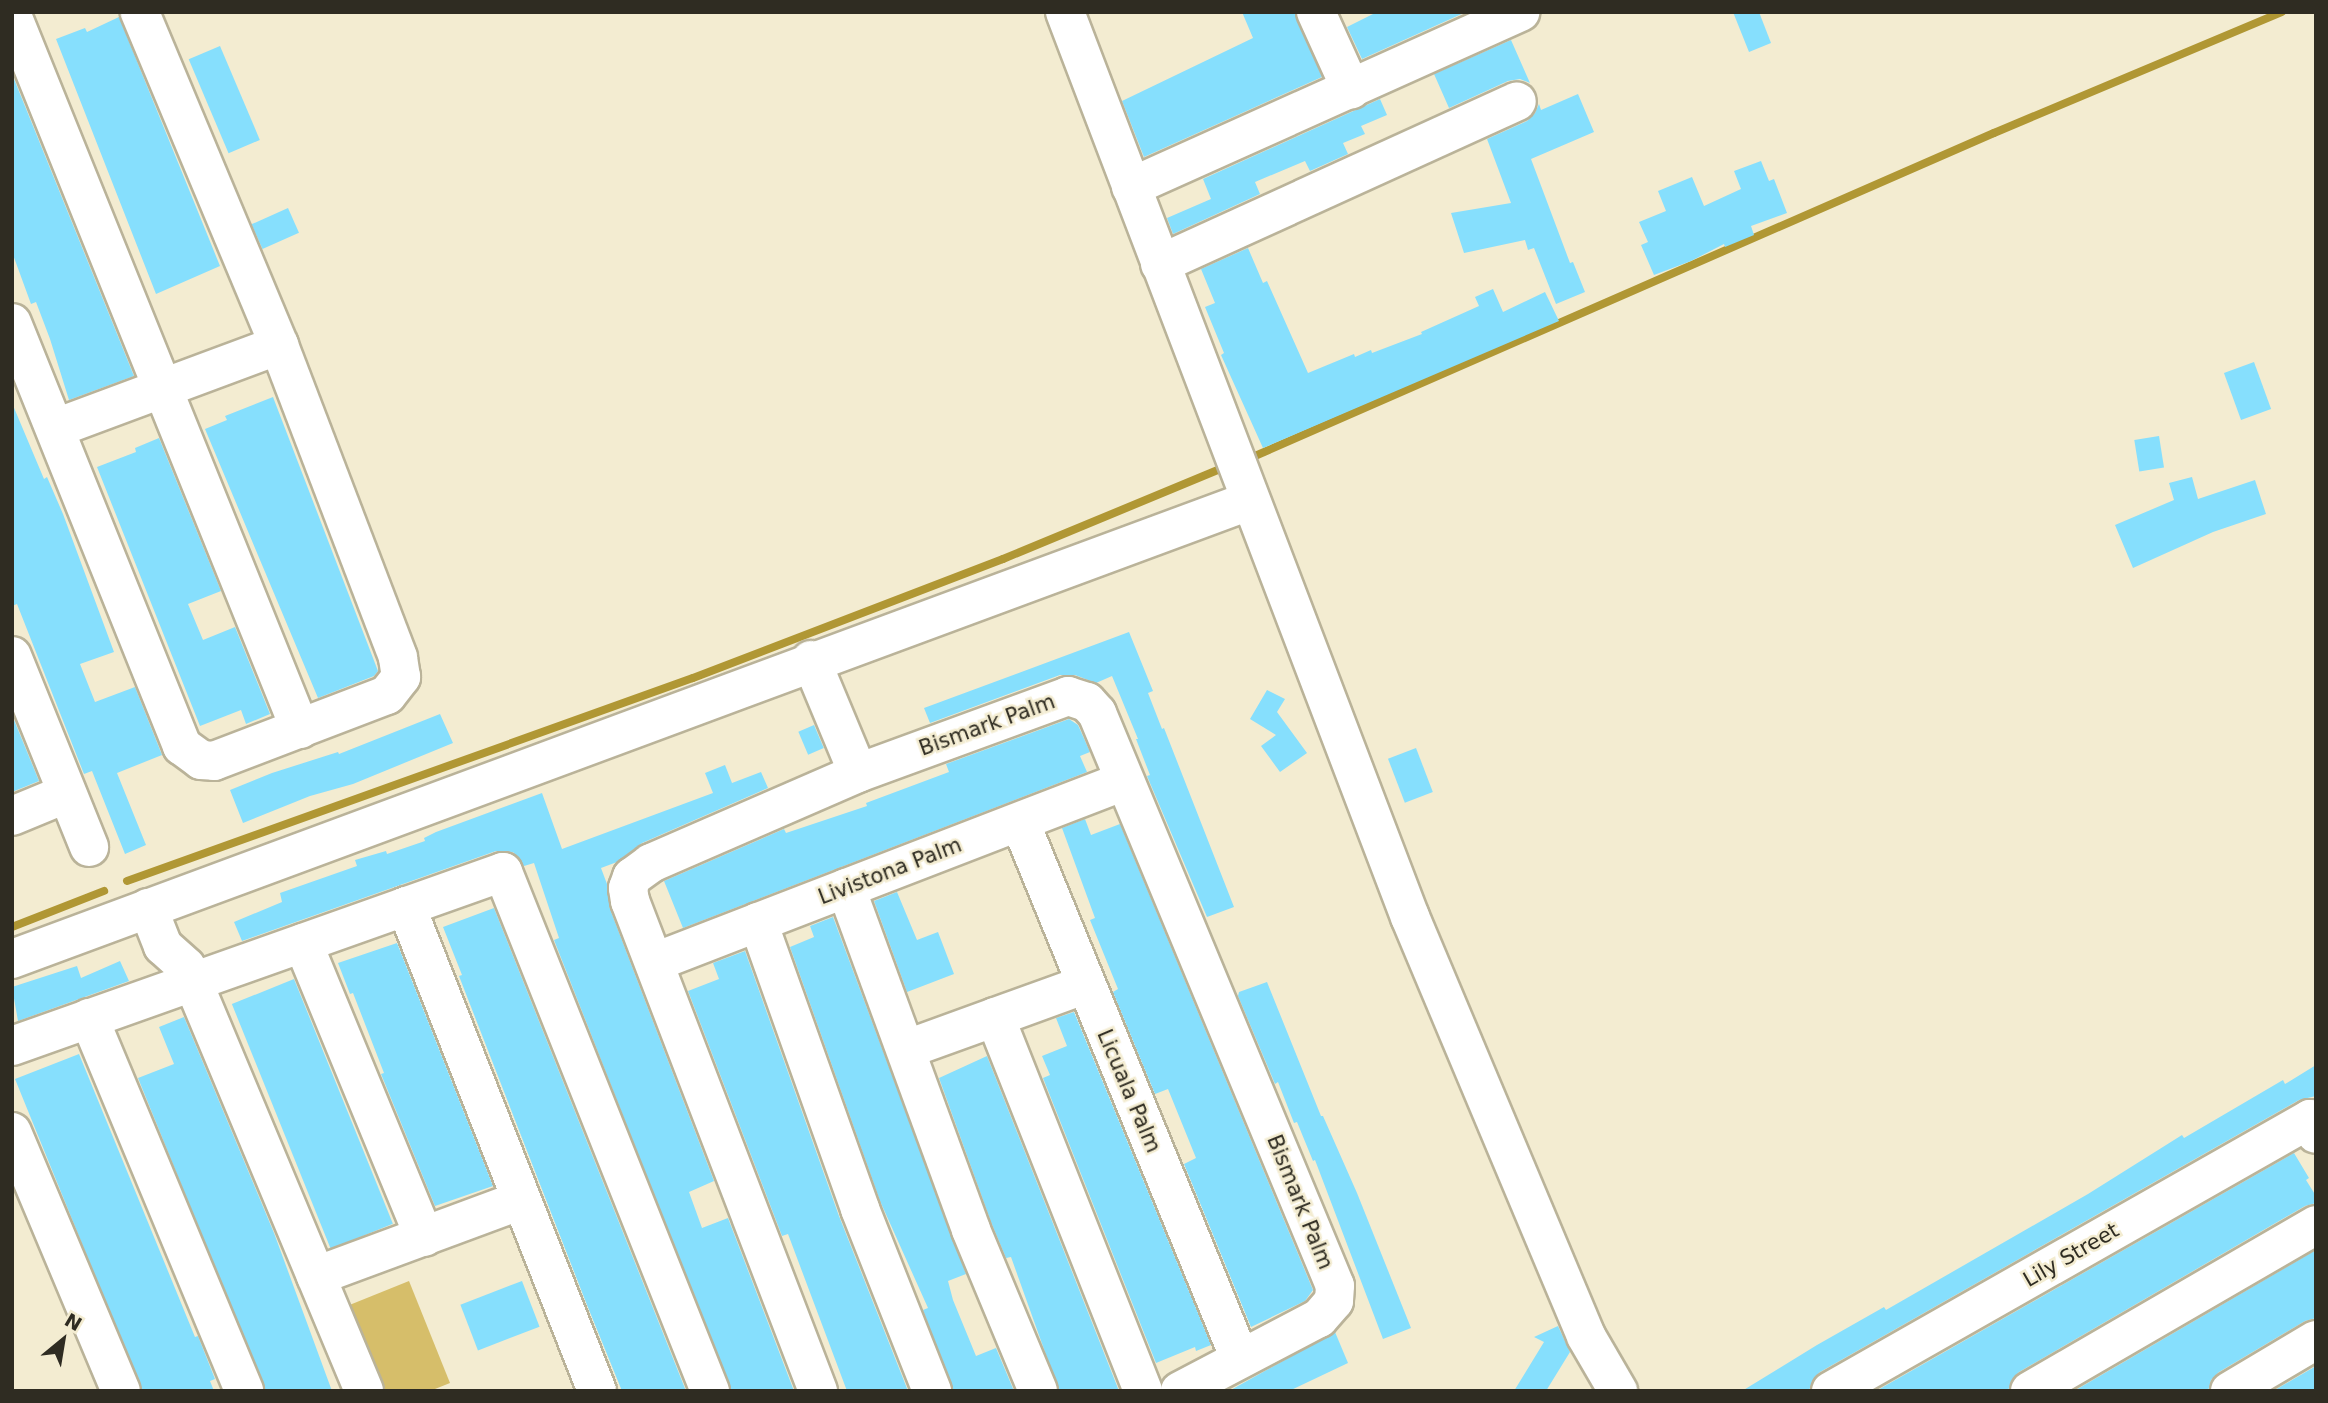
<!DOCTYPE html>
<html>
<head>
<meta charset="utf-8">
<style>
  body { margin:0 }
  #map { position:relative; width:2328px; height:1403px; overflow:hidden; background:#f3ecd1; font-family:"DejaVu Sans",sans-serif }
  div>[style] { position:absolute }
  .green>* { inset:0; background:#d6be6a }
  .stream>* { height:8px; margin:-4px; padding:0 4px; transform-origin:4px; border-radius:4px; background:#b09734 }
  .building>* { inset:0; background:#86dffd; transform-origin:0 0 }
  .roads { filter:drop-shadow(2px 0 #bab399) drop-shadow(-2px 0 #bab399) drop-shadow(0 2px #bab399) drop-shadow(0 -2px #bab399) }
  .minor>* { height:38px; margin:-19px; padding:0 19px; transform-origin:19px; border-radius:19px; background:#fff }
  span { translate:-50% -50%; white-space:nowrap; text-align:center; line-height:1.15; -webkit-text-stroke:5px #f3ecd1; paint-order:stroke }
  .street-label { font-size:21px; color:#2f2c22 }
  .frame { position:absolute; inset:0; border:14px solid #2f2c22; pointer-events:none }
  .north { position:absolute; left:28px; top:1305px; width:70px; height:70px; -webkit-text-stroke:5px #f3ecd1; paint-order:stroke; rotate:30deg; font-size:19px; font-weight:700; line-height:28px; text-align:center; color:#2f2c22 }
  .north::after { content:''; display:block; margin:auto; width:24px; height:32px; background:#2f2c22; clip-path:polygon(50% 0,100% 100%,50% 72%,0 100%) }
</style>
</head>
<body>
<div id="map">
  <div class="green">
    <i style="clip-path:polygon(409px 1281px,450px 1383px,430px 1391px,382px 1391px,347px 1306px)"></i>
  </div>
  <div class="stream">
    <i style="left:1248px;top:459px;width:814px;rotate:-23.61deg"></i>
    <i style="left:1994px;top:133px;width:312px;rotate:-22.8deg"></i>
    <i style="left:127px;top:881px;width:601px;rotate:-19.73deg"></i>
    <i style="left:693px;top:678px;width:332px;rotate:-21deg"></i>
    <i style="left:1003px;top:559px;width:235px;rotate:-22.5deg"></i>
    <i style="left:12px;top:927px;width:99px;rotate:-21.4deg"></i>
  </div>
  <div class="building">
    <i style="clip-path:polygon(1242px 12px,1295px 12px,1322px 77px,1144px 157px,1122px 101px,1253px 38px)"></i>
    <i style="clip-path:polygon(1377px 12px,1466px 12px,1362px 59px,1347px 27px)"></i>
    <i style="clip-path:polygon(1733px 12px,1759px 12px,1771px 43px,1749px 52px)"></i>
    <i style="clip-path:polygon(119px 17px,220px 266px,156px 294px,56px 39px,85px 28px,87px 32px)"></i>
    <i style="clip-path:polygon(1511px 40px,1530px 83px,1520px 79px,1508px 81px,1449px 108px,1434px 74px)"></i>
    <i style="left:220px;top:46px;width:102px;height:34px;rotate:67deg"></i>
    <i style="clip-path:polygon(12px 74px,134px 376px,69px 400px,50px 339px,36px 302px,31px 304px,12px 252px)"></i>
    <i style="clip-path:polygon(1578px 94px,1594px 132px,1531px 159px,1570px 263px,1573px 262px,1585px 292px,1556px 304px,1534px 248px,1528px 250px,1525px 240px,1464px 253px,1451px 213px,1511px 203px,1487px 139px,1527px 121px,1535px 113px,1539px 104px,1541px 110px)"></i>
    <i style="clip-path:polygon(1380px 99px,1387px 115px,1361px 126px,1365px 134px,1343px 143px,1348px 154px,1310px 171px,1305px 161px,1255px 182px,1260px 194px,1173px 234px,1167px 218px,1211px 199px,1203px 179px)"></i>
    <i style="clip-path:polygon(1761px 161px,1769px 181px,1774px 179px,1787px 213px,1751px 226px,1754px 235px,1725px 247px,1724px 244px,1691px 261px,1654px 275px,1641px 245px,1648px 242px,1639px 222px,1666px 211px,1658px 191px,1692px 177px,1704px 206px,1741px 189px,1734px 171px)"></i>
    <i style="left:288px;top:208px;width:27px;height:40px;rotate:66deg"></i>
    <i style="clip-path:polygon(1248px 248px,1263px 283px,1267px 281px,1308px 373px,1354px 354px,1355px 357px,1371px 350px,1372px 353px,1422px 334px,1421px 332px,1479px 306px,1475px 297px,1493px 289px,1503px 312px,1545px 292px,1559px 321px,1263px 448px,1221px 355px,1224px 353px,1205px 307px,1215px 303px,1201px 269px)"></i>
    <i style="left:2254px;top:362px;width:50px;height:32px;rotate:70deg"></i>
    <i style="clip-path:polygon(273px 397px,378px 671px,374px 676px,318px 698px,205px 429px,227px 420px,225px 416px)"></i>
    <i style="clip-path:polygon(12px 403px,44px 479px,47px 477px,63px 514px,114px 652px,80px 664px,95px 702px,135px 687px,162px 755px,117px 773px,146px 845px,125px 854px,92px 771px,84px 774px,17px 604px,12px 606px)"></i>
    <i style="left:2159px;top:436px;width:32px;height:25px;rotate:81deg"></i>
    <i style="clip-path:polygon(159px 438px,221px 591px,188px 604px,203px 640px,235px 627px,270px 714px,246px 724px,241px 710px,200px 726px,97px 467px,136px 452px,135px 448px)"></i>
    <i style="clip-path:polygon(2192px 477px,2198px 499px,2255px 480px,2266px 514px,2213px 532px,2133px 568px,2115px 525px,2174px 500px,2169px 483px)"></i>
    <i style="clip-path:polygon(1129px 632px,1153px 691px,1148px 693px,1162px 729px,1164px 728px,1234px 907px,1207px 917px,1147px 776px,1150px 775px,1136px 739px,1138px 739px,1112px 676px,1096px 683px,1075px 675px,1060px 675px,930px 723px,924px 708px)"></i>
    <i style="clip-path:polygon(1267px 690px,1285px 699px,1277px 712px,1307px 753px,1280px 772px,1261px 746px,1276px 735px,1250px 719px)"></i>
    <i style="clip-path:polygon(440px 714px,453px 743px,353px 784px,310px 796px,243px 823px,230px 790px,272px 773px,338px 752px,339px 754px)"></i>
    <i style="clip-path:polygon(12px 715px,39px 781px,12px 792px)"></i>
    <i style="clip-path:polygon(1069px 719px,1078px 725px,1090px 752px,1080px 756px,1087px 772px,683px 928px,664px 881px,784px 829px,786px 833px,867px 806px,866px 803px,949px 772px,946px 764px)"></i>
    <i style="left:814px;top:725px;width:25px;height:17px;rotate:67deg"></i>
    <i style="left:1416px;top:748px;width:47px;height:30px;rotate:69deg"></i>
    <i style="clip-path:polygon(725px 765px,732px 783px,761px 772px,768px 788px,642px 843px,617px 862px,601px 868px,607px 884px,610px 909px,714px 1181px,689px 1192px,702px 1228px,728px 1218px,794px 1391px,731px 1391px,554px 940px,559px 938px,534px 863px,524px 866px,513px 852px,496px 851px,242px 941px,234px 922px,282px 902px,280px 893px,357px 866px,355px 860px,386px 851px,387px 854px,425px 841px,424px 838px,436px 832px,542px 793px,562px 849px,713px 793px,705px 773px)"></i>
    <i style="clip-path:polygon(1085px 819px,1091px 835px,1120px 824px,1313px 1290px,1305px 1301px,1251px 1327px,1184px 1164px,1196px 1158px,1168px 1089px,1155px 1094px,1113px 992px,1118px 989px,1090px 920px,1095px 918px,1062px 828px)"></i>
    <i style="clip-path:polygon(897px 892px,917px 940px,938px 932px,954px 974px,907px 992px,874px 901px)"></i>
    <i style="clip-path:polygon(494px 908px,686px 1391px,622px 1391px,587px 1305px,459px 976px,462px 975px,443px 927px)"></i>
    <i style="clip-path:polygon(833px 917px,966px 1274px,948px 1281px,953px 1300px,976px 1356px,996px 1348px,1014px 1391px,953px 1391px,923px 1310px,928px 1308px,880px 1201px,790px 947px,814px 937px,810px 926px)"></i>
    <i style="clip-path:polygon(397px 943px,493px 1186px,435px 1206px,381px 1074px,384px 1073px,353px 993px,350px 994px,338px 963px)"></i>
    <i style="clip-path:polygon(745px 951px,839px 1216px,908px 1391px,847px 1391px,788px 1234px,782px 1236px,688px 991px,719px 979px,713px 963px)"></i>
    <i style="clip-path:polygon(120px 961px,129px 981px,18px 1021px,12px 987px,77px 966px,81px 978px)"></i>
    <i style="left:294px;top:979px;width:264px;height:67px;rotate:68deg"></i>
    <i style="clip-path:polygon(1267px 982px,1321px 1116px,1323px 1116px,1357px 1193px,1411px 1328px,1383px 1339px,1315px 1160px,1313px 1161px,1297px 1122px,1294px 1123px,1278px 1082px,1275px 1084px,1238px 996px,1239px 992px)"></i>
    <i style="clip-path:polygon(1074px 1012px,1211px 1345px,1196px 1351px,1195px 1347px,1156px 1363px,1043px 1078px,1050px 1075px,1042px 1056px,1067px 1046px,1056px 1018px)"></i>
    <i style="clip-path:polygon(184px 1017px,274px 1233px,332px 1391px,265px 1391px,138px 1078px,174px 1064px,159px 1027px)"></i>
    <i style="clip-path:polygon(79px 1054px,195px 1337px,198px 1336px,215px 1379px,210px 1381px,214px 1391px,142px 1391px,15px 1079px)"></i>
    <i style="clip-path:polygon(987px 1056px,1119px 1391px,1059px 1391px,1011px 1257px,1006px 1258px,991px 1222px,939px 1078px)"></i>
    <i style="clip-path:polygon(2316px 1065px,2316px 1096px,2299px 1100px,1820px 1372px,1812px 1381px,1809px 1391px,1742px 1391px,1817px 1345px,1884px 1307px,1886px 1310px,2088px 1194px,2182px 1135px,2184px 1138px,2283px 1080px,2285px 1084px)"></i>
    <i style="clip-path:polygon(2294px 1153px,2309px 1178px,2306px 1180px,2316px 1196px,2316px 1203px,2305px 1206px,2019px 1372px,2011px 1381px,2008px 1391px,1876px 1391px)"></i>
    <i style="clip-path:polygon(2316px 1250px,2316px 1318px,2305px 1321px,2219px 1372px,2211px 1380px,2208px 1391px,2074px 1391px)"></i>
    <i style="left:522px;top:1281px;width:49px;height:66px;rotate:69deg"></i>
    <i style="clip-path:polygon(1558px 1326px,1570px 1352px,1546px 1391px,1514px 1391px,1544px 1342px,1534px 1337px)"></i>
    <i style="clip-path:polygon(1335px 1332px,1348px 1363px,1289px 1391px,1229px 1391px)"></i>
    <i style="clip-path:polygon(2316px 1366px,2316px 1391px,2273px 1391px)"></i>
  </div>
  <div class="roads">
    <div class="minor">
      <i style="left:1065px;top:12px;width:969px;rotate:69.13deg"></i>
      <i style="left:1410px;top:917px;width:454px;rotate:67.2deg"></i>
      <i style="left:1586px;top:1336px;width:64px;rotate:59.8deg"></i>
      <i style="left:1316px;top:12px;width:85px;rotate:65.6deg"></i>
      <i style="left:12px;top:15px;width:770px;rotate:68.03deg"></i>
      <i style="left:1131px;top:187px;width:427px;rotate:-24.2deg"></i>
      <i style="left:1160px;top:264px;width:392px;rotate:-24.5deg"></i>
      <i style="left:12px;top:323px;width:456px;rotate:68.1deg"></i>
      <i style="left:182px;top:746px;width:24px;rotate:36deg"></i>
      <i style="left:201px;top:760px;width:13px;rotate:4deg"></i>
      <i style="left:214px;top:761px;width:185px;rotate:-20.9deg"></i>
      <i style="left:387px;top:695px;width:23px;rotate:-52deg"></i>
      <i style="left:401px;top:677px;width:20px;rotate:-99deg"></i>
      <i style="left:398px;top:657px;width:334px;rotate:-110.9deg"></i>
      <i style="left:279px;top:345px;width:361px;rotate:-112.7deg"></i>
      <i style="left:56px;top:428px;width:238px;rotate:-20.4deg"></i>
      <i style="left:12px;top:656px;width:206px;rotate:68deg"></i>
      <i style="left:811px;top:660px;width:122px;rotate:67.4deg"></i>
      <i style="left:12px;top:816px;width:57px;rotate:-22.5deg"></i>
      <i style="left:1020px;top:822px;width:580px;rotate:67.72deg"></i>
      <i style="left:846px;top:888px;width:364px;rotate:69.9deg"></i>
      <i style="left:971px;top:1230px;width:174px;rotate:67.4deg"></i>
      <i style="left:406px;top:906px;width:521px;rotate:68.5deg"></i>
      <i style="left:148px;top:908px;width:41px;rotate:68.5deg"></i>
      <i style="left:163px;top:946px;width:31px;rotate:42deg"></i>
      <i style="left:186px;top:967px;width:17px;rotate:65deg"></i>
      <i style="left:193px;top:982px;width:443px;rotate:67.3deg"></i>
      <i style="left:758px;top:922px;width:305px;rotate:70.4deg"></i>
      <i style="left:860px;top:1209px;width:196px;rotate:68.4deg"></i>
      <i style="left:303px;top:943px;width:318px;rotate:67.6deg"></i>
      <i style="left:12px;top:959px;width:1319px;rotate:-20.32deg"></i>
      <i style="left:655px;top:962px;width:503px;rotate:-21.1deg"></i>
      <i style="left:995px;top:1017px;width:402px;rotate:68.4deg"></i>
      <i style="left:89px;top:1018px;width:404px;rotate:67.4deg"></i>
      <i style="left:12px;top:1046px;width:521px;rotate:-19.51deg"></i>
      <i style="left:503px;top:872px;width:559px;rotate:68.26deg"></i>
      <i style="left:907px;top:1049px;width:188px;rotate:-19.9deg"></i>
      <i style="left:12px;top:1132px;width:281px;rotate:67.2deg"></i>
      <i style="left:316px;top:1276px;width:219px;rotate:-20.3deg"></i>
      <i style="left:818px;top:1391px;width:525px;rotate:-110.99deg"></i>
      <i style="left:630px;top:901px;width:13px;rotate:-99deg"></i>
      <i style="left:628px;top:888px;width:12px;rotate:-70deg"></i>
      <i style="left:632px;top:877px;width:24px;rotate:-36deg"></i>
      <i style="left:651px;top:863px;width:226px;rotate:-23.5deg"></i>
      <i style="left:858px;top:773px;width:224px;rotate:-20.1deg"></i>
      <i style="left:1068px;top:696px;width:20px;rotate:18deg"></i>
      <i style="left:1087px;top:702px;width:15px;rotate:48deg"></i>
      <i style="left:1097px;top:713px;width:620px;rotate:67.44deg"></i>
      <i style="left:1335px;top:1286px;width:15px;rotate:94deg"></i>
      <i style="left:1334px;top:1301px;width:23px;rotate:131deg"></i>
      <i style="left:1319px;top:1318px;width:157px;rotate:152.3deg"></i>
      <i style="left:1831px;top:1391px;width:551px;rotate:-29.59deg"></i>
      <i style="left:2310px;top:1119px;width:16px;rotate:68deg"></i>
      <i style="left:2030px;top:1391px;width:331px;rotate:-30.1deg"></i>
      <i style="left:2230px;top:1391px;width:100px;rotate:-30.7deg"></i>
    </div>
  </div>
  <div class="street-label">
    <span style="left:987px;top:725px;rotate:-20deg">Bismark Palm</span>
    <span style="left:890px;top:871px;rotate:-21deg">Livistona Palm</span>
    <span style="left:1129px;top:1091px;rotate:67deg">Licuala Palm</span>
    <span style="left:1300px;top:1202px;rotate:68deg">Bismark Palm</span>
    <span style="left:2071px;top:1255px;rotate:-30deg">Lily Street</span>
  </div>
  <div class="frame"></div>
  <div class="north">N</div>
</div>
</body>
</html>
